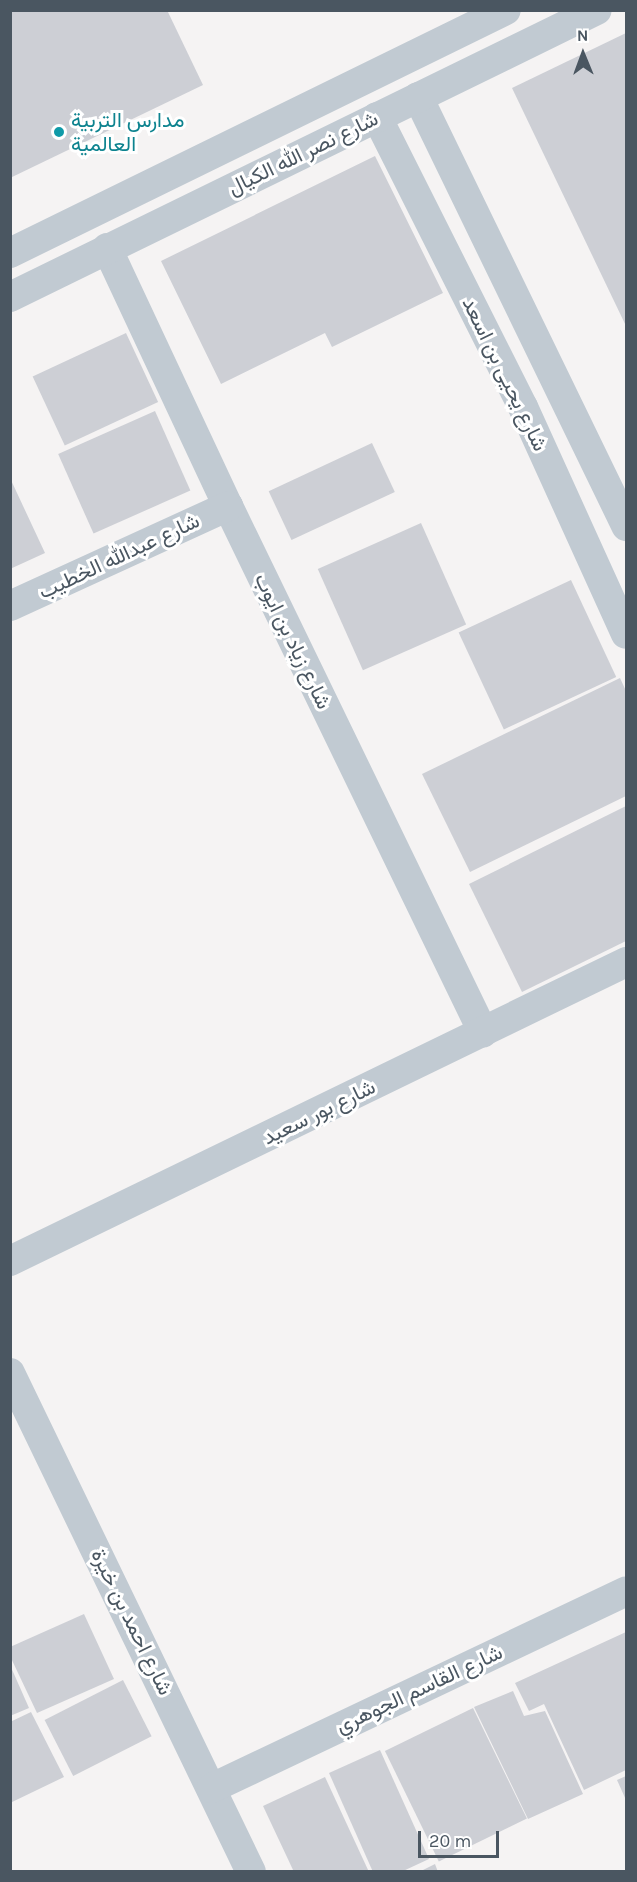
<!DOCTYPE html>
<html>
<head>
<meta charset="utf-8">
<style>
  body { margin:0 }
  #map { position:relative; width:637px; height:1882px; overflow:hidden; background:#f5f3f3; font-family:Karla,Vazirmatn,sans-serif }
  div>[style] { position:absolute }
  .building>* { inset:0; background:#cdcfd5; transform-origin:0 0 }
  .minor>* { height:30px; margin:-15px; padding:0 15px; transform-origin:15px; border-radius:15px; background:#c1cad2 }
  .dots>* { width:16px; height:16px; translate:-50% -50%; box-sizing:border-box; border:3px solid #fff; border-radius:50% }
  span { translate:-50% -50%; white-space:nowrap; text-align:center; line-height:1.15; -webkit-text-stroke:6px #fff; paint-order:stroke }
  .culture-label { font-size:21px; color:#0d838f }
  .left { translate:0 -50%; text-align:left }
  .street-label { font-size:21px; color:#4a5661 }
  .frame { position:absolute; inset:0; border:12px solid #4a5661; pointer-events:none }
  .north { position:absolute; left:553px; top:24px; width:60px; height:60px; -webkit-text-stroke:4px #fff; paint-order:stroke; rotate:359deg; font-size:16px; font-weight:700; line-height:24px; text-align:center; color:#4a5661 }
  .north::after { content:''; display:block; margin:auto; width:21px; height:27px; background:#4a5661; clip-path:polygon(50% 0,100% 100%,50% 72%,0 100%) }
  .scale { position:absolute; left:418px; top:1831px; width:81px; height:27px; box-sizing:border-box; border:3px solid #4a5661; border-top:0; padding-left:8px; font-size:18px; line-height:21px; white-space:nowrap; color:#4a5661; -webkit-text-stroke:4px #fff; paint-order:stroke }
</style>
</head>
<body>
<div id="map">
  <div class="building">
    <i style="clip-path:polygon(10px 10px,167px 10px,203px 85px,10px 178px)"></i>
    <i style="clip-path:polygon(626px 33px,626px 326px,512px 88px)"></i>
    <i style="clip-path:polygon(375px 156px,443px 293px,332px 347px,325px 333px,221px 384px,161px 261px)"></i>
    <i style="left:126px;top:333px;width:76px;height:103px;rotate:65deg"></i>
    <i style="left:155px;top:411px;width:87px;height:106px;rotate:66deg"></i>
    <i style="left:372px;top:443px;width:54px;height:114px;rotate:65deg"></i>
    <i style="clip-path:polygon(10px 478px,45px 553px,10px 569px)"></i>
    <i style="left:421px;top:523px;width:111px;height:113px;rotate:66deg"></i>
    <i style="left:571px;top:580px;width:107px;height:124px;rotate:65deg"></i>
    <i style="clip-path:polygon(620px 678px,626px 691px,626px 796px,470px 872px,422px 774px)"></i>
    <i style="clip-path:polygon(626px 806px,626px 941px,522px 992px,469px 884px)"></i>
    <i style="clip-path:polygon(84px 1614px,114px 1679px,37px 1713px,10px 1656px,10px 1647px)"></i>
    <i style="clip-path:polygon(626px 1632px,626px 1770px,584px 1790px,544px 1704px,529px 1711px,515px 1683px)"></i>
    <i style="clip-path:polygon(10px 1665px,29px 1708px,10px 1716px)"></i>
    <i style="left:123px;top:1680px;width:63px;height:88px;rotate:63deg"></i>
    <i style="clip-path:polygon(513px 1691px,524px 1716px,545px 1711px,583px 1794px,528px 1819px,474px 1707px)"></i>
    <i style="left:473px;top:1708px;width:123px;height:98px;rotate:64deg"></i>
    <i style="clip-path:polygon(31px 1712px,64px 1777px,10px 1803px,10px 1722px)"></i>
    <i style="clip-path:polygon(380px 1750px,429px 1859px,401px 1872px,373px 1872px,329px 1773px)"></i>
    <i style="clip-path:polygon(626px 1776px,626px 1800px,617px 1780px)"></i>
    <i style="clip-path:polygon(325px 1777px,369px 1872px,294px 1872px,263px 1806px)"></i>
    <i style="clip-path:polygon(435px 1864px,438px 1872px,419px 1872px)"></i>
  </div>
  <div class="minor">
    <i style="left:418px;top:97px;width:477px;rotate:64.1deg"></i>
    <i style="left:377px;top:117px;width:325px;rotate:63.3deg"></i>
    <i style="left:523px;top:407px;width:249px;rotate:65.6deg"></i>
    <i style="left:107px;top:248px;width:285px;rotate:64.9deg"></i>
    <i style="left:228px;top:506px;width:585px;rotate:64.14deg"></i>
    <i style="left:10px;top:253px;width:552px;rotate:-26.1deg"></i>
    <i style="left:10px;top:297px;width:653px;rotate:-26.06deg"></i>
    <i style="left:10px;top:606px;width:240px;rotate:-24.6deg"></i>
    <i style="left:10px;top:1261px;width:685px;rotate:-25.89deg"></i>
    <i style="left:10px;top:1373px;width:554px;rotate:64.22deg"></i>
    <i style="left:212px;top:1788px;width:458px;rotate:-25.4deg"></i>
  </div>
  <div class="dots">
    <i style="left:59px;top:132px;background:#0f9aa8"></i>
  </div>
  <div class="culture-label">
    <span class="left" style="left:71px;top:132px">مدارس التربية<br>العالمية</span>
  </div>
  <div class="street-label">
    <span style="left:303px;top:153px;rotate:-26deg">شارع نصر الله الكيال</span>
    <span style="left:505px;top:374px;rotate:64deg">شارع يحيى بن اسعد</span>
    <span style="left:119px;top:556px;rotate:-25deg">شارع عبدالله الخطيب</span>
    <span style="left:293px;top:641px;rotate:64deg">شارع زياد بن ايوب</span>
    <span style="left:319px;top:1112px;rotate:-26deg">شارع بور سعيد</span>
    <span style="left:132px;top:1622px;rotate:64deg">شارع احمد بن خيرة</span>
    <span style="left:419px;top:1689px;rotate:-25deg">شارع القاسم الجوهري</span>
  </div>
  <div class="frame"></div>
  <div class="north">N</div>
  <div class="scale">20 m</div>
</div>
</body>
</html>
